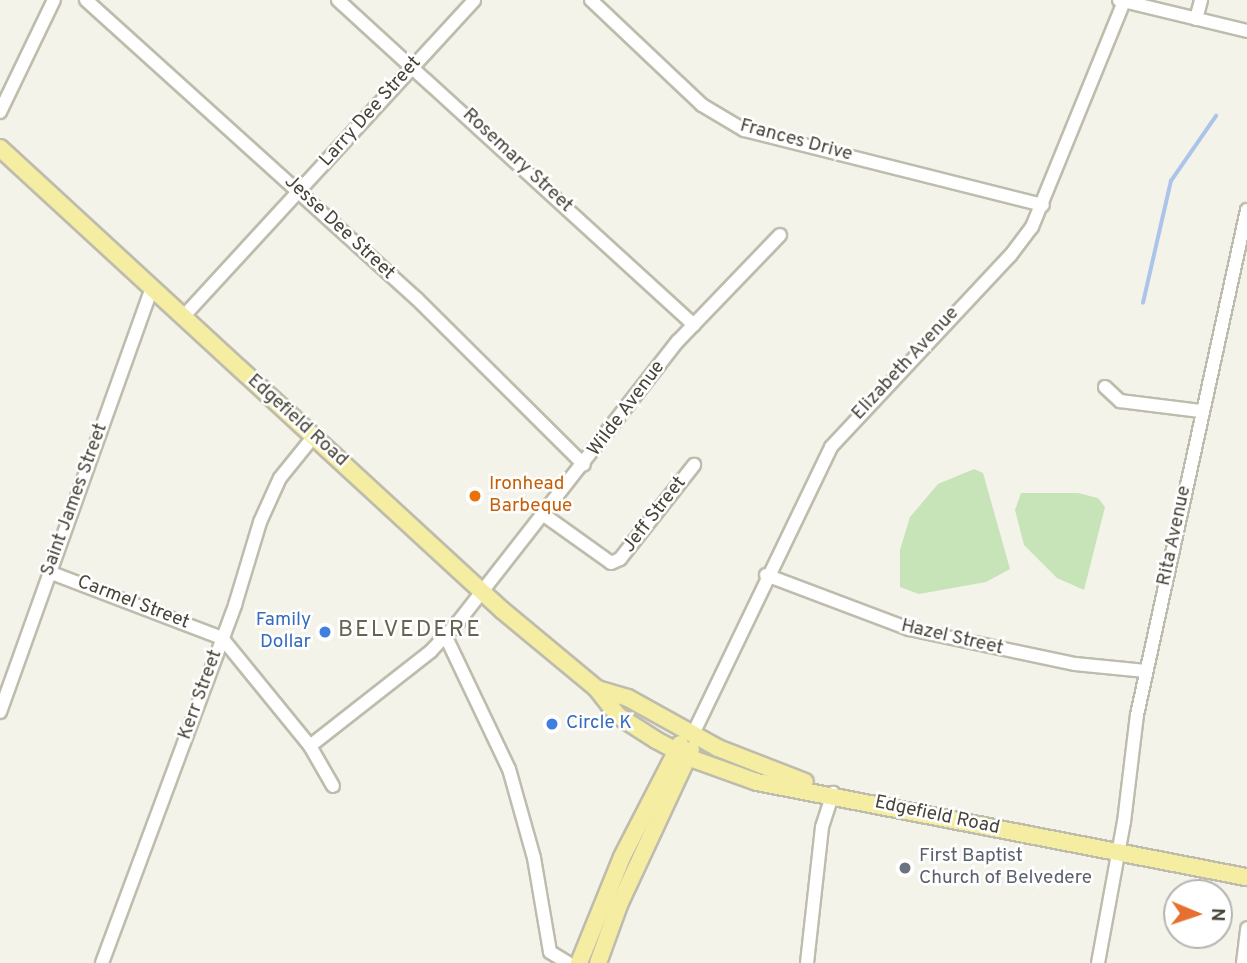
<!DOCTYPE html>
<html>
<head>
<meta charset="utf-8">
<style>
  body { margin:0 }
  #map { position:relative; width:1247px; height:963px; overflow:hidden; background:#f4f3ea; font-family:Overpass,sans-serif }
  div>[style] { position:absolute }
  .green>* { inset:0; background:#c6e4b7 }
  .stream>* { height:3.5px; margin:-1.75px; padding:0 1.75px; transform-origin:1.75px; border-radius:1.75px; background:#adc4ea }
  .roads { filter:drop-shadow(2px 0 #bebcad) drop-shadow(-2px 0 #bebcad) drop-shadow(0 2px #bebcad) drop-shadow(0 -2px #bebcad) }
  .minor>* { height:12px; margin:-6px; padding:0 6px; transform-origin:6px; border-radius:6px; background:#fff }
  .major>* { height:16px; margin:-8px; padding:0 8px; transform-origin:8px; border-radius:8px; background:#f5eea2 }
  .dots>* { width:19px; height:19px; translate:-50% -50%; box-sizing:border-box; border:4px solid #fff; border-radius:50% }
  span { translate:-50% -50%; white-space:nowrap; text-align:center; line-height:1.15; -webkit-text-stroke:5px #fff; paint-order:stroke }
  .street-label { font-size:19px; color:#474439 }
  .food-label { font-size:19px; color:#c56008 }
  .left { translate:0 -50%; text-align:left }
  .shop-label { font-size:19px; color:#366cbe }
  .right { translate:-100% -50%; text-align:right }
  .worship-label { font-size:19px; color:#5b616d }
  .quarter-label { font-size:23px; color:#696451; letter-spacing:2px }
  .north { position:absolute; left:1163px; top:879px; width:70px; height:70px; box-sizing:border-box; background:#fff; border:2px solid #b5b4b0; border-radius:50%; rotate:92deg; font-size:19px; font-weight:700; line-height:28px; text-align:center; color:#474439 }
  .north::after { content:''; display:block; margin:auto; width:24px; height:32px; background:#e6702f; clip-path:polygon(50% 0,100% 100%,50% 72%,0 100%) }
</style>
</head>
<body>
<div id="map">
  <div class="green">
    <i style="clip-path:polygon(974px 469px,983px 473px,1010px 569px,986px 582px,919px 594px,900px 587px,900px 550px,910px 517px,938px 484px)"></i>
    <i style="clip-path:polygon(1021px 493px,1078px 493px,1098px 498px,1105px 507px,1084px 590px,1057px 578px,1024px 545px,1015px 510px)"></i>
  </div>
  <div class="stream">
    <i style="left:1143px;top:303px;width:125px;rotate:-77.1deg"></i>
    <i style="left:1171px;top:181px;width:79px;rotate:-55.3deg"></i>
  </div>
  <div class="roads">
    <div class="minor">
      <i style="left:86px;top:0;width:446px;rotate:42.1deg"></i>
      <i style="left:417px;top:299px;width:235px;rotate:44.8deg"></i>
      <i style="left:338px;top:0;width:482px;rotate:42.4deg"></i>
      <i style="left:591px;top:0;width:153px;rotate:43.4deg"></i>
      <i style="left:702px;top:105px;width:49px;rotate:30.8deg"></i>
      <i style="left:744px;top:130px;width:308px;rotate:14.1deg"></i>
      <i style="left:1119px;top:0;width:132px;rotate:13.6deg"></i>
      <i style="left:1196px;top:19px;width:20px;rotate:-75deg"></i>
      <i style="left:0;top:112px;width:124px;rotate:-64.3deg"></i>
      <i style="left:183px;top:317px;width:430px;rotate:-47.4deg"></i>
      <i style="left:1105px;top:387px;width:21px;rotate:43deg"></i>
      <i style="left:1120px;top:401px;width:81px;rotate:7.1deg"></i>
      <i style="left:544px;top:515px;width:82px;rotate:35.6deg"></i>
      <i style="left:611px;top:563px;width:10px;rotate:-24deg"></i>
      <i style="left:620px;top:559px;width:120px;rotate:-51.8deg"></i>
      <i style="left:49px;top:572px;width:185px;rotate:20.9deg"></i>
      <i style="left:222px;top:638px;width:139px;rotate:50.8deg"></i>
      <i style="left:310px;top:746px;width:46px;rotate:60.1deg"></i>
      <i style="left:766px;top:575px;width:153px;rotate:20.7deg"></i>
      <i style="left:909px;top:629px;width:170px;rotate:11.9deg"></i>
      <i style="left:1075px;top:664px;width:71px;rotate:5.6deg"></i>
      <i style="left:445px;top:635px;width:148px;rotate:64.5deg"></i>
      <i style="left:509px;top:769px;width:92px;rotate:74.3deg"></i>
      <i style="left:534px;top:858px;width:95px;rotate:80.3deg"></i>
      <i style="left:550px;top:952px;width:21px;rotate:31deg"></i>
      <i style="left:0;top:712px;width:450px;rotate:-70.3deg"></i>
      <i style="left:693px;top:734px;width:318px;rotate:-64.3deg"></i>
      <i style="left:831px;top:447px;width:262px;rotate:-46.9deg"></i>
      <i style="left:1010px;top:256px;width:36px;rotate:-53deg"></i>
      <i style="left:1032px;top:227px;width:244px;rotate:-67.8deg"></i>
      <i style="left:310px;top:746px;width:154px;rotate:-38.1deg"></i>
      <i style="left:431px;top:651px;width:41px;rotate:-47deg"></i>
      <i style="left:459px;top:621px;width:355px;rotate:-52deg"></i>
      <i style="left:678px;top:341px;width:147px;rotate:-46.1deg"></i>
      <i style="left:102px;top:963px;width:382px;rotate:-69.6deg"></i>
      <i style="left:235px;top:605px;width:87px;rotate:-73.2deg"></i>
      <i style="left:260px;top:522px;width:48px;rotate:-65.6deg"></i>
      <i style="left:280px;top:478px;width:54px;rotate:-51deg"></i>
      <i style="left:807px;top:963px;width:137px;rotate:-83.7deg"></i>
      <i style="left:822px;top:827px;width:36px;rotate:-72deg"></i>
      <i style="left:1098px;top:963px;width:143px;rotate:-79.6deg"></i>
      <i style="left:1124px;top:822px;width:108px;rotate:-83.1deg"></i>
      <i style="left:1137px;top:715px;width:517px;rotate:-77.71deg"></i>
      <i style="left:1243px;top:963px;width:35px;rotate:-83deg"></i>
    </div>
    <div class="major">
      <i style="left:0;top:148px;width:682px;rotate:42.62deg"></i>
      <i style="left:502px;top:610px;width:124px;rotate:39.7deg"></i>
      <i style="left:597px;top:689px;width:33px;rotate:52deg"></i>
      <i style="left:617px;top:715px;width:46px;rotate:32.7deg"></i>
      <i style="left:656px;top:740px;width:38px;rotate:28deg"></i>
      <i style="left:690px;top:758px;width:71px;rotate:19.7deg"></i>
      <i style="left:757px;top:782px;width:499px;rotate:11deg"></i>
      <i style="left:597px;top:689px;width:32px;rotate:16deg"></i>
      <i style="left:628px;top:698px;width:103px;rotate:29.1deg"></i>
      <i style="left:718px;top:748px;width:93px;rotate:21.3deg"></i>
      <i style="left:579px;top:963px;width:114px;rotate:-67.9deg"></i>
      <i style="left:622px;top:857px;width:127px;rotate:-62.8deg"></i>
      <i style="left:598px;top:963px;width:62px;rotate:-70.1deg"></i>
      <i style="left:619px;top:905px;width:171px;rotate:-65.1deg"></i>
    </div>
  </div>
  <div class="dots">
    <i style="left:475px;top:496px;background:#e8710a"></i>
    <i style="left:325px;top:632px;background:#3f7fe0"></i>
    <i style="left:552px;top:724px;background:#3f7fe0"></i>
    <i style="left:905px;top:868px;background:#6b7280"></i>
  </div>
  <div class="street-label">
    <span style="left:371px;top:112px;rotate:-48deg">Larry Dee Street</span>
    <span style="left:796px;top:141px;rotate:15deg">Frances Drive</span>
    <span style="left:517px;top:161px;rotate:43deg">Rosemary Street</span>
    <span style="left:339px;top:228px;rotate:43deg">Jesse Dee Street</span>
    <span style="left:906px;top:364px;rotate:-47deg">Elizabeth Avenue</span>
    <span style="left:627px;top:409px;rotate:-53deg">Wilde Avenue</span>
    <span style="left:297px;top:421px;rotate:42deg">Edgefield Road</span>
    <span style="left:75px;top:500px;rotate:-70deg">Saint James Street</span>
    <span style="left:655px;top:515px;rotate:-52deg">Jeff Street</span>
    <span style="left:1175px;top:536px;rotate:-78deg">Rita Avenue</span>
    <span style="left:133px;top:603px;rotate:21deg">Carmel Street</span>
    <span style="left:952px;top:638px;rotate:13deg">Hazel Street</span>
    <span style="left:201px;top:695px;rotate:-70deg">Kerr Street</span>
    <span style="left:937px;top:816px;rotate:12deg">Edgefield Road</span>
  </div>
  <div class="food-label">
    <span class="left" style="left:489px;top:496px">Ironhead<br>Barbeque</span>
  </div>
  <div class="shop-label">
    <span class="right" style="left:311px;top:632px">Family<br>Dollar</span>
    <span class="left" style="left:566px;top:724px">Circle K</span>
  </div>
  <div class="worship-label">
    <span class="left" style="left:919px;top:868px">First Baptist<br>Church of Belvedere</span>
  </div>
  <div class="quarter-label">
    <span style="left:410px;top:631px">BELVEDERE</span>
  </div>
  <div class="north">N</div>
</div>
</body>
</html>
